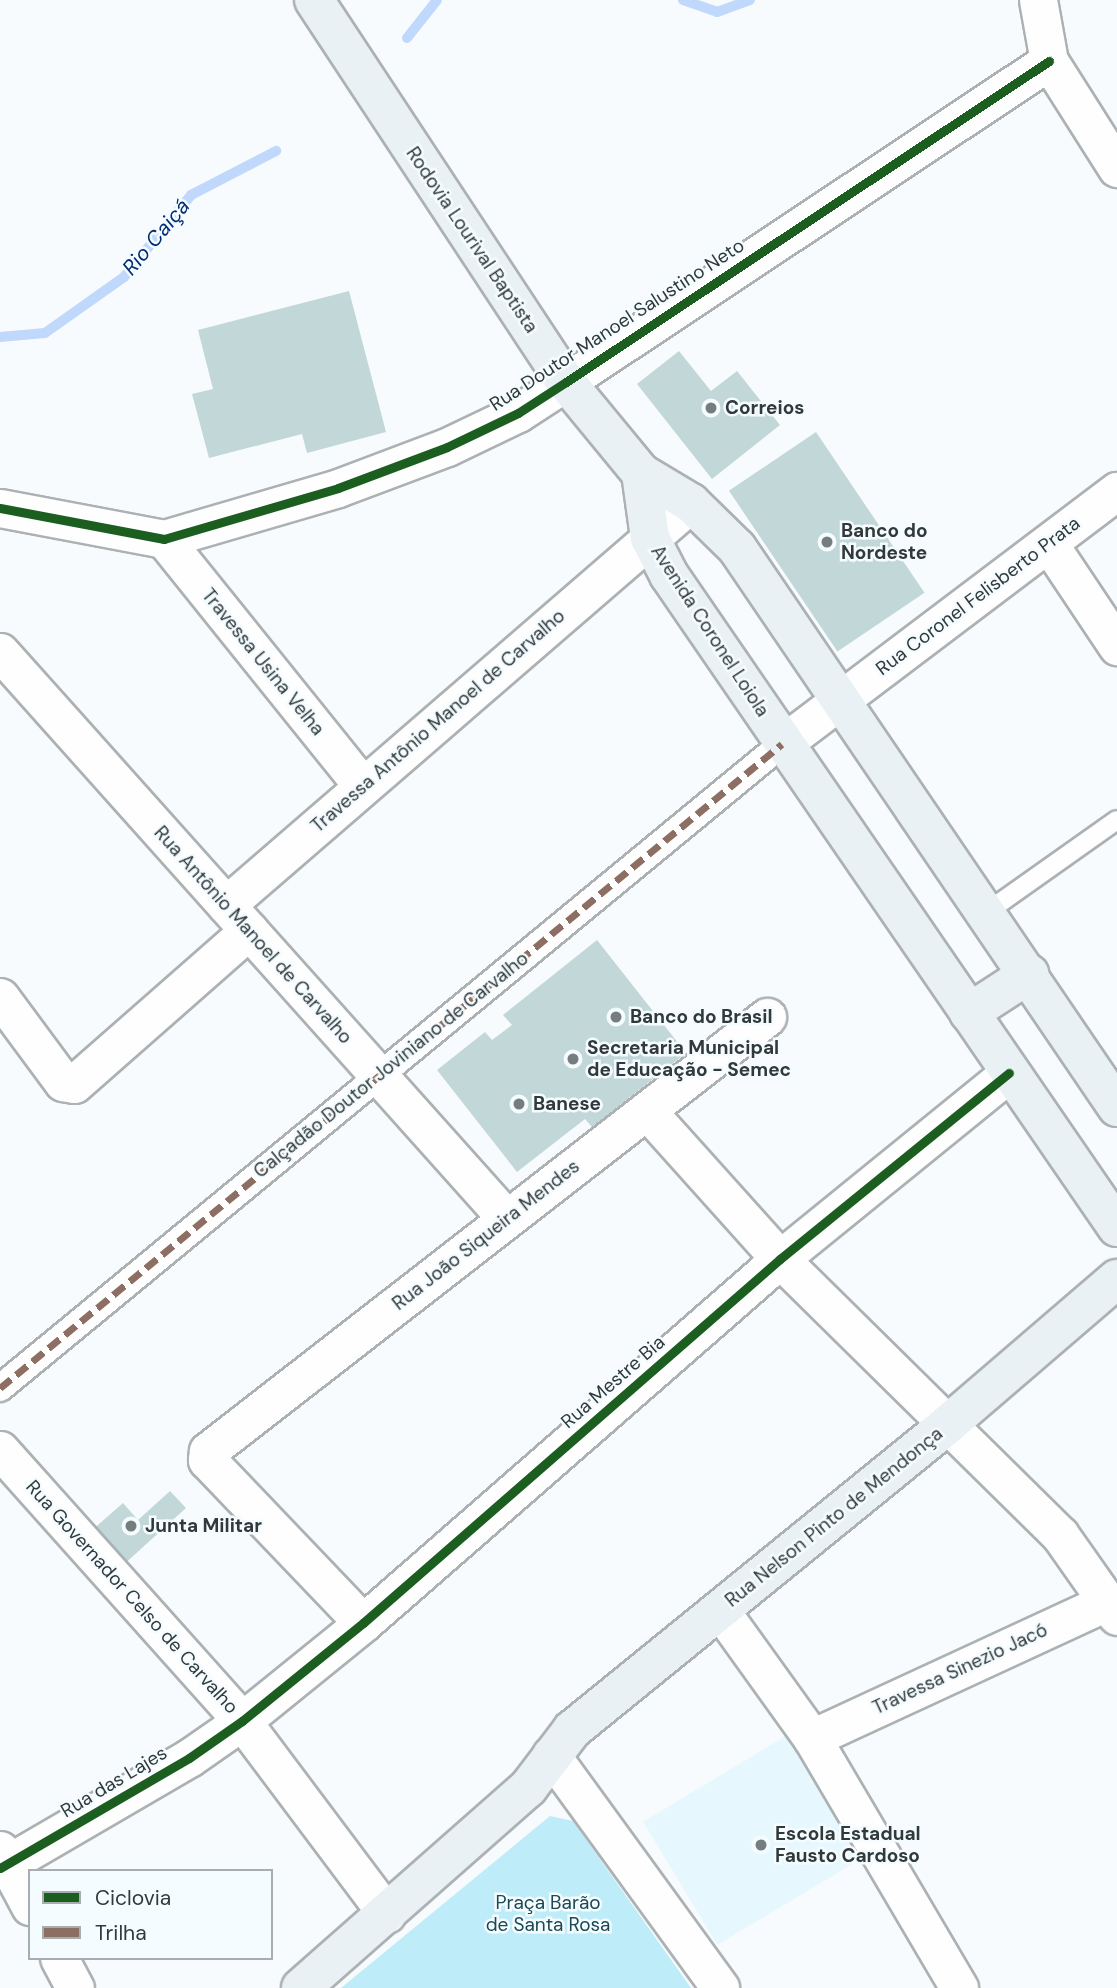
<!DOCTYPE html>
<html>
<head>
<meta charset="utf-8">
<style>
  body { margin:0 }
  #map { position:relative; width:1117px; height:1988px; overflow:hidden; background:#f7fbfd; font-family:"DM Sans",sans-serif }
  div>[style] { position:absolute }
  .built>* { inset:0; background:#e6f8fe; transform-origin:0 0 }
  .green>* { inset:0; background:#beecf8 }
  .stream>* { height:10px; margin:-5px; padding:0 5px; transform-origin:5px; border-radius:5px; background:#c0d8fc }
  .building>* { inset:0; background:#c1d7d8; transform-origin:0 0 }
  .roads { filter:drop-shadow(2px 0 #acb1b3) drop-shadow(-2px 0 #acb1b3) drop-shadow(0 2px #acb1b3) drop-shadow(0 -2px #acb1b3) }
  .service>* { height:18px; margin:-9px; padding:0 9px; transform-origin:9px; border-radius:9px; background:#fefeff }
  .pedestrian>* { height:26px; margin:-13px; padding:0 13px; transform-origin:13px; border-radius:13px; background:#fefeff }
  .minor>* { height:37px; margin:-18.5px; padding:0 18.5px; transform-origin:18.5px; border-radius:18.5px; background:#fefeff }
  .primary>* { height:38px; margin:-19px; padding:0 19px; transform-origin:19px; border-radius:19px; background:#eaf1f4 }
  .quiet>* { height:7px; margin-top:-3.5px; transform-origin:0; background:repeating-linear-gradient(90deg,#8d6e63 0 14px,transparent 0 21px) }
  .cycleway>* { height:9px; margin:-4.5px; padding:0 4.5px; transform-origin:4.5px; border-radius:4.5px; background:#1b5e20 }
  .dots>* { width:19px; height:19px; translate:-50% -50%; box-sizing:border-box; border:4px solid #f5fcff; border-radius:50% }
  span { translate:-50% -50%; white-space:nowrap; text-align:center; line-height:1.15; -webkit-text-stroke:5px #f5fcff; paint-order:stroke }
  .street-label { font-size:19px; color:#31393b }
  .poi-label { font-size:19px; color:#31393b; font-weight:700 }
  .left { translate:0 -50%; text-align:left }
  .park-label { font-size:19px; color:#1b4852 }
  .water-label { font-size:21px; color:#002d73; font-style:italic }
  .legend { position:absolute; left:28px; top:1869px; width:245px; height:91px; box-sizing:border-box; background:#f5fcff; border:2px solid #a7aeb1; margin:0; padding:9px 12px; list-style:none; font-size:21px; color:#31393b }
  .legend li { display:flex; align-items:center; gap:14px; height:35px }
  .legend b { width:35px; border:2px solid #a7aeb1 }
</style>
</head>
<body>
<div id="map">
  <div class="built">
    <i style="left:794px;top:1731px;width:144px;height:176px;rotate:59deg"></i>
  </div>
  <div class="green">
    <i style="clip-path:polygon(550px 1816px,573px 1821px,691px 1988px,341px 1988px)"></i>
  </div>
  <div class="stream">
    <i style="left:683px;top:0;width:36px;rotate:19deg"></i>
    <i style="left:717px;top:12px;width:35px;rotate:-20deg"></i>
    <i style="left:407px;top:38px;width:48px;rotate:-51.7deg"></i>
    <i style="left:0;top:337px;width:45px;rotate:-5.1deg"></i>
    <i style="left:45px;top:333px;width:97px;rotate:-35.3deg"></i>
    <i style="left:124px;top:277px;width:106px;rotate:-50.7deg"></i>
    <i style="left:191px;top:195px;width:96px;rotate:-27.4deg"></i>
  </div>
  <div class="building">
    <i style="clip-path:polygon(349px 291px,386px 432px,307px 453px,302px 434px,209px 458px,192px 394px,213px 389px,198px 330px)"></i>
    <i style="clip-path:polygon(679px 351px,711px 391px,737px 371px,780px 425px,712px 479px,637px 384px)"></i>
    <i style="left:816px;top:432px;width:194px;height:105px;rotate:56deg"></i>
    <i style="clip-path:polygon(597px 940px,686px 1053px,592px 1127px,585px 1119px,517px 1172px,437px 1070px,485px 1032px,492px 1040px,512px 1025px,503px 1015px)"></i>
    <i style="clip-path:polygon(170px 1491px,186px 1508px,121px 1567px,90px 1532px,123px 1503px,138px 1520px)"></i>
  </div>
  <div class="roads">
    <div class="service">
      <i style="left:987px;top:912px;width:159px;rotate:-35.3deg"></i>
    </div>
    <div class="pedestrian">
      <i style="left:0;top:1388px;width:1013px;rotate:-39.47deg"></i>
    </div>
    <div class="minor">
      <i style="left:1038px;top:0;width:62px;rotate:79.8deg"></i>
      <i style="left:1049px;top:61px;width:127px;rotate:57.6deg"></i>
      <i style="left:0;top:508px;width:167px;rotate:10.7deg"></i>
      <i style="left:164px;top:539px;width:181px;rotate:-16.3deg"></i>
      <i style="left:338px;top:488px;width:116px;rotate:-20.6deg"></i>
      <i style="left:447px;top:447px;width:79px;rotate:-25.6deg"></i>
      <i style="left:518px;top:413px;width:57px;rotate:-32.9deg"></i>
      <i style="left:566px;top:382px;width:580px;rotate:-33.61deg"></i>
      <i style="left:164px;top:539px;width:316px;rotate:51.2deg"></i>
      <i style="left:1049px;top:544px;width:123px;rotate:56.3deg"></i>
      <i style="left:0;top:652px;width:759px;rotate:48.2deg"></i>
      <i style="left:782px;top:744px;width:420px;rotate:-37.1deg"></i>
      <i style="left:226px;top:905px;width:615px;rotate:-40.84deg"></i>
      <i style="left:0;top:997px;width:106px;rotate:53.5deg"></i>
      <i style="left:63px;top:1082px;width:11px;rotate:10deg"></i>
      <i style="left:74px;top:1084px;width:233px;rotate:-41.3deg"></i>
      <i style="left:648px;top:1112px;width:198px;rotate:48.1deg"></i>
      <i style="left:780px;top:1259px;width:393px;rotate:44.6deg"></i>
      <i style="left:1060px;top:1535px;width:99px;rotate:54.9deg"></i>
      <i style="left:0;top:1450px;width:363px;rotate:48.2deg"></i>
      <i style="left:242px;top:1721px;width:241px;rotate:53.1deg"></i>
      <i style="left:720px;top:1610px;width:158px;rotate:54.3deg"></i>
      <i style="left:812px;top:1738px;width:290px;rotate:59.5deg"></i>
      <i style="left:363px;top:1623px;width:226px;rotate:-133.7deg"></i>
      <i style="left:207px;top:1460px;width:9px;rotate:-84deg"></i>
      <i style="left:208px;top:1451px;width:708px;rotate:-37.83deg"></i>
      <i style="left:812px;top:1738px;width:326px;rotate:-24.8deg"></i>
      <i style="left:551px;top:1755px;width:288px;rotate:54deg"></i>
      <i style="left:0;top:1850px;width:64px;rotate:61.8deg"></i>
      <i style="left:0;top:1868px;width:219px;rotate:-30.2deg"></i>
      <i style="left:189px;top:1758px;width:65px;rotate:-34.9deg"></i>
      <i style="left:242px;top:1721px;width:156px;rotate:-39deg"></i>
      <i style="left:363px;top:1623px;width:554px;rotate:-41.12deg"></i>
      <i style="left:780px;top:1259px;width:295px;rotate:-39.1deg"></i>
      <i style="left:59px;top:1958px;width:34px;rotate:62deg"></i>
    </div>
    <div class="primary">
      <i style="left:314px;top:0;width:458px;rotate:56.6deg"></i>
      <i style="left:566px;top:382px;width:118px;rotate:50.5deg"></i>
      <i style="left:641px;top:473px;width:58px;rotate:31deg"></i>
      <i style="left:691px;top:503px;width:64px;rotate:44.4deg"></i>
      <i style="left:737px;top:548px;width:676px;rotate:55.79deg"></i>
      <i style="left:641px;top:473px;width:66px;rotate:82.1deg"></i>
      <i style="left:650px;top:538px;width:42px;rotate:62.8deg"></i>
      <i style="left:669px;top:575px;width:791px;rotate:55.51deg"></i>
      <i style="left:969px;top:1013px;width:72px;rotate:-33deg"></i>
      <i style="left:301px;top:1988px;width:303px;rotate:-41.4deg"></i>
      <i style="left:528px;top:1788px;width:73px;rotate:-52.8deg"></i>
      <i style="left:572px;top:1730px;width:483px;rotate:-39.1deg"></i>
      <i style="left:947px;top:1425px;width:224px;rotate:-40.7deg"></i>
    </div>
  </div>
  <div class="quiet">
    <i style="left:0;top:1388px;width:1013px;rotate:-39.47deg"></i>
  </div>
  <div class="cycleway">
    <i style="left:0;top:508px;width:167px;rotate:10.7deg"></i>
    <i style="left:164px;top:539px;width:181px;rotate:-16.3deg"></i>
    <i style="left:338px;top:488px;width:116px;rotate:-20.6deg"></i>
    <i style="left:447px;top:447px;width:79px;rotate:-25.6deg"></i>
    <i style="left:518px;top:413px;width:57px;rotate:-32.9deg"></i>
    <i style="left:566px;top:382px;width:580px;rotate:-33.61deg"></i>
    <i style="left:0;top:1868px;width:219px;rotate:-30.2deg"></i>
    <i style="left:189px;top:1758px;width:65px;rotate:-34.9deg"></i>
    <i style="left:242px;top:1721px;width:156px;rotate:-39deg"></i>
    <i style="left:363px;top:1623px;width:554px;rotate:-41.12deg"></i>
    <i style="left:780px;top:1259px;width:295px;rotate:-39.1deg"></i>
  </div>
  <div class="dots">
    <i style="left:711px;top:408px;background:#767d7f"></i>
    <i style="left:827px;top:542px;background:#767d7f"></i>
    <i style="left:616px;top:1017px;background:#767d7f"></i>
    <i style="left:573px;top:1059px;background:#767d7f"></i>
    <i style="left:519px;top:1104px;background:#767d7f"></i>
    <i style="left:131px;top:1526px;background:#767d7f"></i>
    <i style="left:761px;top:1845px;background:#767d7f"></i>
  </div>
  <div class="street-label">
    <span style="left:472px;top:240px;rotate:56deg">Rodovia Lourival Baptista</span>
    <span style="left:617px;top:325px;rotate:-33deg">Rua Doutor Manoel Salustino Neto</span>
    <span style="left:978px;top:596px;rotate:-37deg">Rua Coronel Felisberto Prata</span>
    <span style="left:710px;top:631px;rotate:57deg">Avenida Coronel Loiola</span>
    <span style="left:263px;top:662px;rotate:51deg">Travessa Usina Velha</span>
    <span style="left:438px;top:721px;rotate:-41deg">Travessa Antônio Manoel de Carvalho</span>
    <span style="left:253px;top:935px;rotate:48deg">Rua Antônio Manoel de Carvalho</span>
    <span style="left:391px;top:1065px;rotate:-39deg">Calçadão Doutor Joviniano de Carvalho</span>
    <span style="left:486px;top:1235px;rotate:-38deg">Rua João Siqueira Mendes</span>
    <span style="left:613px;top:1382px;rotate:-41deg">Rua Mestre Bia</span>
    <span style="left:834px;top:1517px;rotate:-39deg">Rua Nelson Pinto de Mendonça</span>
    <span style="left:132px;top:1597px;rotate:48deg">Rua Governador Celso de Carvalho</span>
    <span style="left:960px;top:1669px;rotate:-25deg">Travessa Sinezio Jacó</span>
    <span style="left:114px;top:1782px;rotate:-31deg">Rua das Lajes</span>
  </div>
  <div class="poi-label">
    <span class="left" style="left:725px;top:408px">Correios</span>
    <span class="left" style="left:841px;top:542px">Banco do<br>Nordeste</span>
    <span class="left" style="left:630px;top:1017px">Banco do Brasil</span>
    <span class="left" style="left:587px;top:1059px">Secretaria Municipal<br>de Educação - Semec</span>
    <span class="left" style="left:533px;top:1104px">Banese</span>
    <span class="left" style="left:145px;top:1526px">Junta Militar</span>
    <span class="left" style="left:775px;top:1845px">Escola Estadual<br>Fausto Cardoso</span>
  </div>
  <div class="park-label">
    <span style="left:548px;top:1914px">Praça Barão<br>de Santa Rosa</span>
  </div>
  <div class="water-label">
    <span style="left:156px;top:237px;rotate:-50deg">Rio Caiçá</span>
  </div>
  <ul class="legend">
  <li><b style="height:9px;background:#1b5e20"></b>Ciclovia</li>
  <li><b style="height:9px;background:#8d6e63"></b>Trilha</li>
  </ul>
</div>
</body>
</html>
